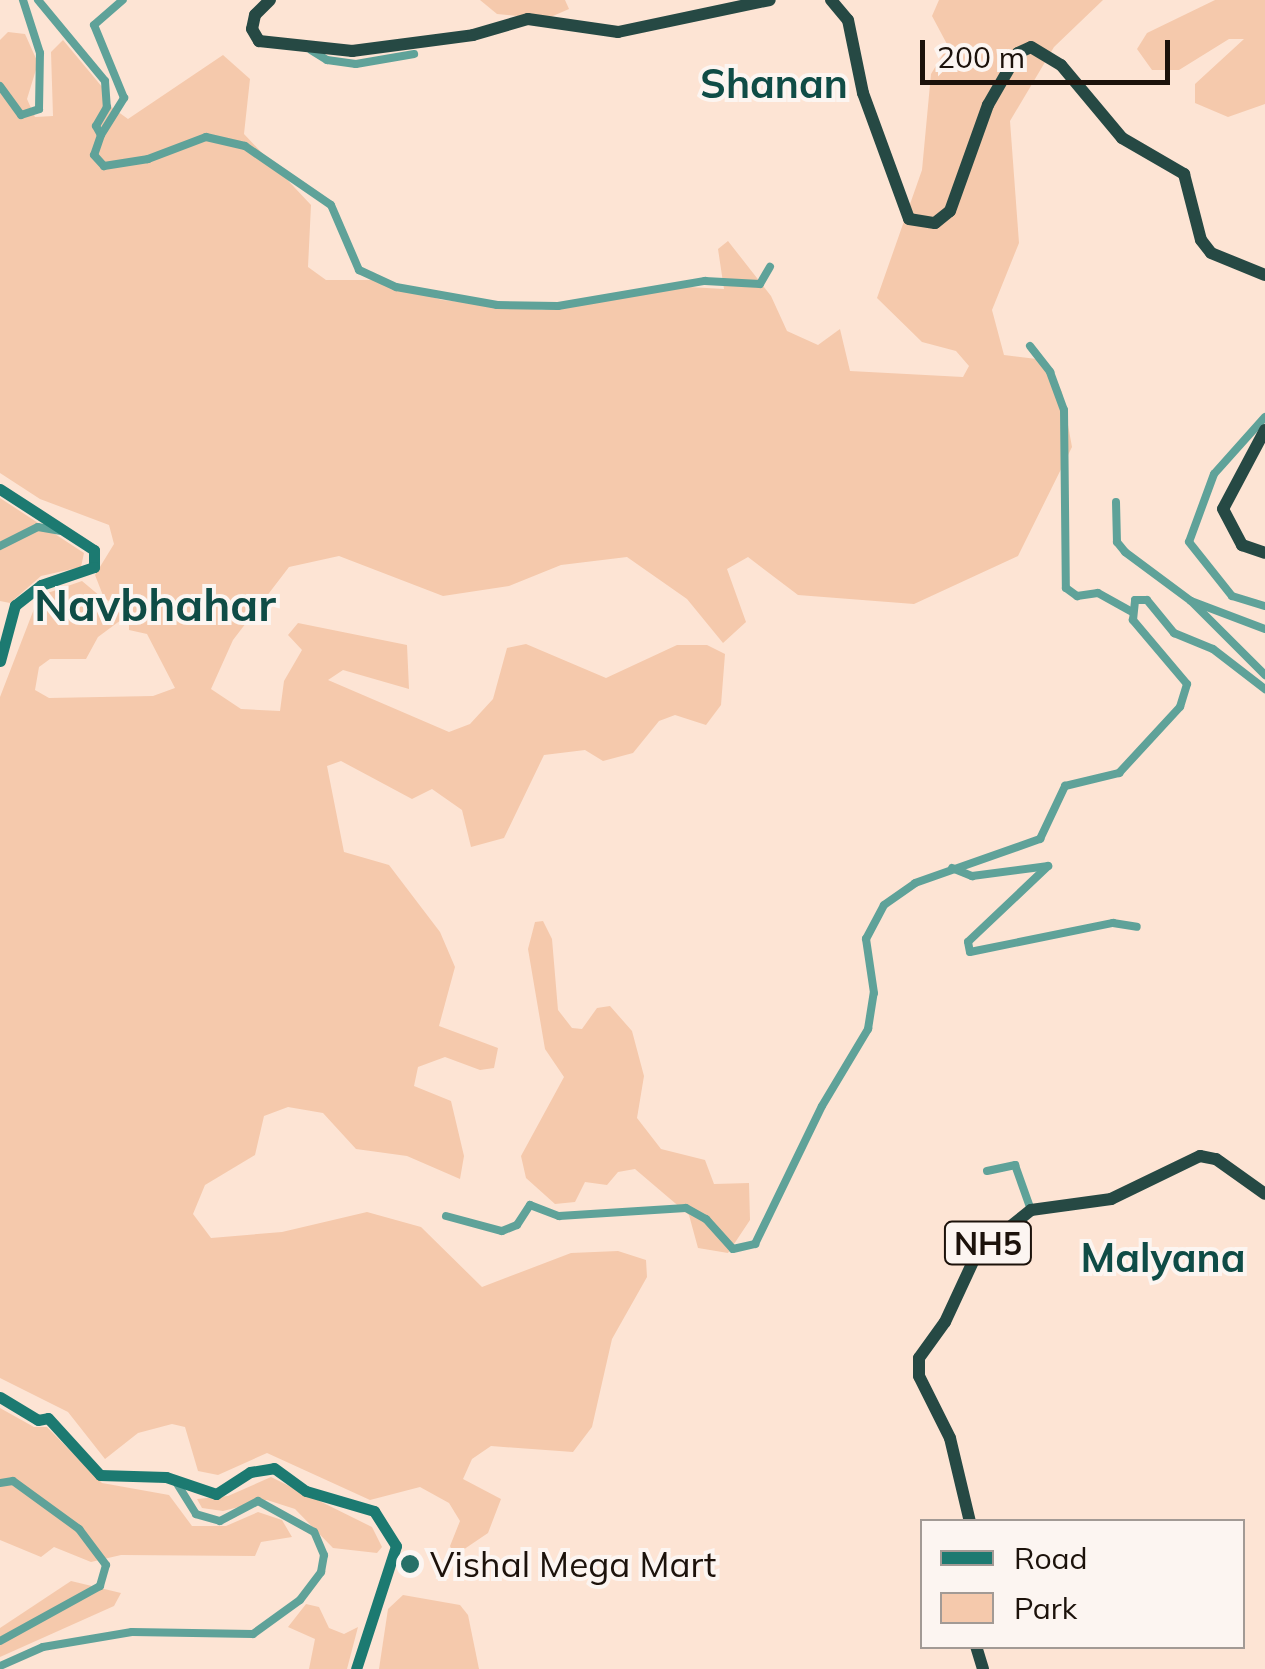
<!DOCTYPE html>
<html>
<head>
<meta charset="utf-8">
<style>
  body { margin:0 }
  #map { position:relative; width:1265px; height:1669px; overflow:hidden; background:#fde4d4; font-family:Mulish,sans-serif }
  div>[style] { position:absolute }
  .green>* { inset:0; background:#f5c9ac }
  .minor>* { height:8px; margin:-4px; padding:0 4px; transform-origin:4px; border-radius:4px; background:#5fa299 }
  .secondary>* { height:11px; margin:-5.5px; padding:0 5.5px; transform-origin:5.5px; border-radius:5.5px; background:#1c7a71 }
  .trunk>* { height:12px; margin:-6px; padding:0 6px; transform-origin:6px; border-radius:6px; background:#264944 }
  .dots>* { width:28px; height:28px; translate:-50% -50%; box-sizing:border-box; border:5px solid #fcf5f1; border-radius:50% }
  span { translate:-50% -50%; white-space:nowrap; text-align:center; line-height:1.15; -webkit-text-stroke:8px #fcf5f1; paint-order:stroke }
  .shield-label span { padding:2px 8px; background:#fcf5f1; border:2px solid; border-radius:8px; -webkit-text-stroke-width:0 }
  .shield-label { font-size:32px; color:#1c120b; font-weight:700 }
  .poi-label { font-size:35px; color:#1c120b }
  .left { translate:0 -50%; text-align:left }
  .quarter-label { font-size:40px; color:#0f4c46; font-weight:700 }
  .district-label { font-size:45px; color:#0f4c46; font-weight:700 }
  .legend { position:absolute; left:920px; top:1519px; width:325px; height:130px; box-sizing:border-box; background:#fcf5f1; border:2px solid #a29a95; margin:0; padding:12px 18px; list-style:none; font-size:30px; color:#1c120b }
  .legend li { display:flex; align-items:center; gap:20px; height:50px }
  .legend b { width:50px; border:2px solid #a29a95 }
  .scale { position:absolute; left:920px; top:40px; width:250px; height:45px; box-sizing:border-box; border:5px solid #1c120b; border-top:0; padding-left:12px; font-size:30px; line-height:35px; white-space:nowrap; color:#1c120b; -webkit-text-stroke:8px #fcf5f1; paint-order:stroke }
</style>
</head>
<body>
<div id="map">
  <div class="green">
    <i style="clip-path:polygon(480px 0,565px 0,569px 9px,546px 19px,497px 14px)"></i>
    <i style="clip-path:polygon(939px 0,1103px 0,1054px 47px,1010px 121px,1019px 243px,992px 310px,1004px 355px,1045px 360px,1062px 392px,1072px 447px,1018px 556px,914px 604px,798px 595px,748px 557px,727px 569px,746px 622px,723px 643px,687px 599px,627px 557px,561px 565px,509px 586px,443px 596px,339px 556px,289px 567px,233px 640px,211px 689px,241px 709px,280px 711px,284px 681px,302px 650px,288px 635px,298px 623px,407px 645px,409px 689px,343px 670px,328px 680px,449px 732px,470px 724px,493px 699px,507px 648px,526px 644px,606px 678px,677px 645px,707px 645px,725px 654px,721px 705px,706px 725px,675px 715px,659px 721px,633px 753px,603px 761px,585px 750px,544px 755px,504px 838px,471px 847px,462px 810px,432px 789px,412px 799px,341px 761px,327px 766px,344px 852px,389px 865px,440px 932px,455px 967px,439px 1026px,498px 1048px,494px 1068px,480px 1070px,445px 1057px,418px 1067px,414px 1086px,451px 1101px,464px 1156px,460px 1179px,407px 1156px,356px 1149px,323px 1113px,288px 1107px,264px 1116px,255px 1155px,205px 1185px,193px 1214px,211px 1238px,282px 1232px,367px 1212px,421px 1227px,482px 1287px,571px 1253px,618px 1251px,646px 1260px,647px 1277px,612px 1339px,592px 1427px,573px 1452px,491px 1446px,472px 1459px,463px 1479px,501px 1499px,488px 1533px,454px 1556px,450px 1546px,460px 1521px,449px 1503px,420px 1487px,370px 1500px,267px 1453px,218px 1475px,198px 1471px,185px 1427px,172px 1424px,138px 1433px,105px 1459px,68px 1412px,0 1378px,0 697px,39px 596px,82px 581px,125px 617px,98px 637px,86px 659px,50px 659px,39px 667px,35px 690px,49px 698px,153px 696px,175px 688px,147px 634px,129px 630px,129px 613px,104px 598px,95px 575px,114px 544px,109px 525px,40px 499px,0 473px,0 40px,8px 32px,25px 34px,38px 63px,27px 99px,35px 117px,53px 116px,51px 52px,63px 40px,108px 94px,110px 106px,128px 119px,223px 55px,250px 79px,244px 134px,311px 205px,308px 267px,326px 280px,374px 280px,442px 300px,543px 310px,689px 287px,724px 289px,718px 249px,728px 241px,771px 296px,787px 331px,818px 345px,840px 329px,850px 371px,963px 377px,969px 366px,956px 351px,922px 342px,877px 298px,922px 170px,931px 74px,948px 46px,932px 16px)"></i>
    <i style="clip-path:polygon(1215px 0,1265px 0,1265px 104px,1228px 117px,1195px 103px,1195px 84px,1244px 39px,1229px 39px,1179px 70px,1152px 70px,1137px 49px,1147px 33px)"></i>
    <i style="clip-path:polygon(0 498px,84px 553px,81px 567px,41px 576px,10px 603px,0 601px)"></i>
    <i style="clip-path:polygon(543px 921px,552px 939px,558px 1010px,572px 1028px,582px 1029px,597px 1008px,610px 1006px,632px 1031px,644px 1076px,637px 1118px,661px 1149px,705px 1160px,714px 1184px,749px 1183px,750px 1220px,728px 1253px,698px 1248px,689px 1215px,635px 1169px,618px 1172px,607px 1185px,585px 1182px,575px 1202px,555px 1204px,526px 1178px,521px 1156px,564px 1077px,545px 1049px,528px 949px,535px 922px)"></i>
    <i style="clip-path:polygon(0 1408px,34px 1427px,47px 1427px,102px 1483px,169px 1495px,192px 1526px,226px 1526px,258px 1512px,282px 1520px,292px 1537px,261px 1542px,255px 1556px,121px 1555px,91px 1562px,54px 1547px,41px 1557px,0 1540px)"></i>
    <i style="clip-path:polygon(271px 1477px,372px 1527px,382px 1547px,377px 1553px,333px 1548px,295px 1509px,267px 1500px,223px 1511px,202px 1508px,197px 1499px,228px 1496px)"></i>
    <i style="clip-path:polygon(71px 1581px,121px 1593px,114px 1606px,0 1657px,0 1628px)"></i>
    <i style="clip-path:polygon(403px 1595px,460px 1605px,468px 1615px,479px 1669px,379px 1669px,388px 1609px)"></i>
    <i style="clip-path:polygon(306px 1604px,319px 1607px,329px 1628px,344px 1634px,358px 1627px,347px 1669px,309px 1669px,315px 1639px,288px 1627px)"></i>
  </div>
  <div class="minor">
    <i style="left:38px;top:0;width:105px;rotate:50.4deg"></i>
    <i style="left:105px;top:81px;width:26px;rotate:86deg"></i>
    <i style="left:107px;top:107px;width:22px;rotate:120deg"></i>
    <i style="left:96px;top:126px;width:10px;rotate:61deg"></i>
    <i style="left:101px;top:135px;width:44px;rotate:-58.1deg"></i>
    <i style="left:124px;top:98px;width:79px;rotate:-112.3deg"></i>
    <i style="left:94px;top:25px;width:38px;rotate:-41deg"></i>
    <i style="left:311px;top:50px;width:19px;rotate:32deg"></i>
    <i style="left:327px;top:60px;width:29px;rotate:8deg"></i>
    <i style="left:356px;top:64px;width:59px;rotate:-9.8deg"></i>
    <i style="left:0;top:86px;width:36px;rotate:54deg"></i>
    <i style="left:21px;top:115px;width:19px;rotate:-18deg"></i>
    <i style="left:39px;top:109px;width:56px;rotate:-89deg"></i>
    <i style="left:40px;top:53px;width:56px;rotate:-107.8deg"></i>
    <i style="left:101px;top:135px;width:21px;rotate:109deg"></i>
    <i style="left:94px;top:155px;width:15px;rotate:48deg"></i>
    <i style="left:104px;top:166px;width:45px;rotate:-9deg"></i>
    <i style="left:148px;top:159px;width:62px;rotate:-20.8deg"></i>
    <i style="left:206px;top:137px;width:40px;rotate:13deg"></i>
    <i style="left:245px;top:146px;width:104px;rotate:34.5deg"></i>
    <i style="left:331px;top:205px;width:71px;rotate:66.7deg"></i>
    <i style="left:359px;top:270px;width:41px;rotate:24.7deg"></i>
    <i style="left:396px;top:287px;width:103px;rotate:10.1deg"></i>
    <i style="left:497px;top:305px;width:61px;rotate:0.9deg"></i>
    <i style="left:558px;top:306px;width:149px;rotate:-9.7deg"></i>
    <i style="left:705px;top:281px;width:55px;rotate:3.1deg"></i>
    <i style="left:760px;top:284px;width:20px;rotate:-60deg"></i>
    <i style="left:1030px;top:346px;width:33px;rotate:52deg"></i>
    <i style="left:1050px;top:372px;width:40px;rotate:69.8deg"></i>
    <i style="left:1064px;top:410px;width:178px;rotate:89.4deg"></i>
    <i style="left:1066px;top:588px;width:14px;rotate:36deg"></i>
    <i style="left:1077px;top:596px;width:21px;rotate:-8deg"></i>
    <i style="left:1098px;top:593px;width:37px;rotate:29deg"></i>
    <i style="left:1265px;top:417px;width:76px;rotate:131.8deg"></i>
    <i style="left:1214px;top:474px;width:72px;rotate:110.2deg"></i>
    <i style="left:1189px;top:542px;width:69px;rotate:51.5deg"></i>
    <i style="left:1232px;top:596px;width:34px;rotate:17deg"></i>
    <i style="left:1116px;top:502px;width:40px;rotate:88.6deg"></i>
    <i style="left:1117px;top:542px;width:13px;rotate:51deg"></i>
    <i style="left:1125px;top:552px;width:82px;rotate:36.6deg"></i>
    <i style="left:1191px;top:601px;width:79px;rotate:20.7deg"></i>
    <i style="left:0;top:546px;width:42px;rotate:-26.6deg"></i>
    <i style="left:38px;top:527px;width:22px;rotate:10deg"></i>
    <i style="left:1191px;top:601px;width:105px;rotate:45deg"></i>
    <i style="left:952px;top:868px;width:22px;rotate:22deg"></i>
    <i style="left:972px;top:876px;width:77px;rotate:-7.5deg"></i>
    <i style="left:1048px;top:866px;width:110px;rotate:136.5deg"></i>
    <i style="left:968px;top:942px;width:10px;rotate:79deg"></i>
    <i style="left:970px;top:952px;width:146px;rotate:-11.5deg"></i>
    <i style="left:1113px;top:923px;width:24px;rotate:9deg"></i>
    <i style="left:987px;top:1171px;width:29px;rotate:-12deg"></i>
    <i style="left:1015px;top:1165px;width:48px;rotate:70.4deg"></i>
    <i style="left:446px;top:1216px;width:58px;rotate:15deg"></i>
    <i style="left:502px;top:1231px;width:16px;rotate:-22deg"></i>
    <i style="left:517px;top:1225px;width:24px;rotate:-57deg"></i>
    <i style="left:530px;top:1205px;width:31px;rotate:21deg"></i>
    <i style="left:559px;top:1216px;width:127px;rotate:-3.6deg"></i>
    <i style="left:686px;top:1208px;width:23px;rotate:29deg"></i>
    <i style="left:706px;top:1219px;width:40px;rotate:48deg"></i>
    <i style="left:733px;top:1249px;width:23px;rotate:-13deg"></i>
    <i style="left:755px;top:1244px;width:153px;rotate:-64.1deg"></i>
    <i style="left:822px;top:1106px;width:90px;rotate:-59.1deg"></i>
    <i style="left:868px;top:1029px;width:36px;rotate:-81deg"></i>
    <i style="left:874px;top:993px;width:55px;rotate:-98.4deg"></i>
    <i style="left:866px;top:939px;width:38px;rotate:-62deg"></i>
    <i style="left:884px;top:905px;width:38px;rotate:-35deg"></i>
    <i style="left:915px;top:883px;width:133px;rotate:-19.4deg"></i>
    <i style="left:1040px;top:839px;width:59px;rotate:-64.7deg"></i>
    <i style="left:1065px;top:786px;width:56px;rotate:-13.5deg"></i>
    <i style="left:1119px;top:773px;width:90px;rotate:-47.3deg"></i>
    <i style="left:1180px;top:707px;width:24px;rotate:-73deg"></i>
    <i style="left:1187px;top:684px;width:84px;rotate:-130.2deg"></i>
    <i style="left:1133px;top:620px;width:20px;rotate:-84deg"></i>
    <i style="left:1135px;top:600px;width:12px"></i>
    <i style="left:1147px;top:600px;width:43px;rotate:50.7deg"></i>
    <i style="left:1174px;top:633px;width:42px;rotate:22.3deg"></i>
    <i style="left:1213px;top:649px;width:66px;rotate:37.6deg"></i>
    <i style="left:0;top:1483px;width:13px;rotate:-9deg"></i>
    <i style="left:13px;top:1481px;width:82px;rotate:36deg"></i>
    <i style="left:79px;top:1529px;width:45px;rotate:53.1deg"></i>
    <i style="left:106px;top:1565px;width:22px;rotate:106deg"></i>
    <i style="left:100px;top:1586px;width:114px;rotate:151.2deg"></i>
    <i style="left:0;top:1666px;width:47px;rotate:-23.8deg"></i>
    <i style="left:43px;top:1647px;width:90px;rotate:-9.6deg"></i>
    <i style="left:132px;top:1632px;width:121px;rotate:0.9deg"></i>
    <i style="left:253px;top:1634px;width:58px;rotate:-35.9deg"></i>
    <i style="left:300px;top:1600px;width:35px;rotate:-53deg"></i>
    <i style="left:321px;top:1572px;width:17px;rotate:-80deg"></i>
    <i style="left:324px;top:1555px;width:25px;rotate:-113deg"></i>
    <i style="left:314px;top:1532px;width:64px;rotate:-151deg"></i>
    <i style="left:258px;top:1501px;width:43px;rotate:152.2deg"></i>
    <i style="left:220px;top:1521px;width:25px;rotate:-164deg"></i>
    <i style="left:196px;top:1514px;width:39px;rotate:-122deg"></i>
  </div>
  <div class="secondary">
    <i style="left:0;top:489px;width:112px;rotate:33deg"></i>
    <i style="left:94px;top:550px;width:17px;rotate:90deg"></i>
    <i style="left:94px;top:567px;width:56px;rotate:161.2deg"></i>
    <i style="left:41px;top:585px;width:33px;rotate:142deg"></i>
    <i style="left:15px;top:605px;width:58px;rotate:105deg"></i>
    <i style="left:0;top:1397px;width:44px;rotate:31.2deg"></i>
    <i style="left:38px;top:1420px;width:10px;rotate:-11deg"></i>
    <i style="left:48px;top:1418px;width:77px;rotate:47.6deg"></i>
    <i style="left:100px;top:1475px;width:66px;rotate:1.7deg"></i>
    <i style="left:166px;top:1477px;width:53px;rotate:18.8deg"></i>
    <i style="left:216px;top:1494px;width:40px;rotate:-32.9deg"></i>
    <i style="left:250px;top:1472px;width:24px;rotate:-9deg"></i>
    <i style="left:274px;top:1468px;width:39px;rotate:36deg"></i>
    <i style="left:306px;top:1491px;width:71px;rotate:16.4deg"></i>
    <i style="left:374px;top:1511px;width:41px;rotate:57.8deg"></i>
    <i style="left:396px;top:1546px;width:129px;rotate:108deg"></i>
  </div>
  <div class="trunk">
    <i style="left:270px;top:0;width:21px;rotate:135deg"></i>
    <i style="left:255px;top:15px;width:14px;rotate:102deg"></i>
    <i style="left:252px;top:29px;width:14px;rotate:60deg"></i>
    <i style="left:259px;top:41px;width:94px;rotate:6.1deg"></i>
    <i style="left:352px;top:51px;width:122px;rotate:-7.5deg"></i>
    <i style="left:473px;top:35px;width:57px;rotate:-16.2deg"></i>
    <i style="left:528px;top:19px;width:91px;rotate:8.2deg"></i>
    <i style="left:618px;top:32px;width:155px;rotate:-11.9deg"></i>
    <i style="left:831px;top:0;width:26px;rotate:50deg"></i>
    <i style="left:848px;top:20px;width:75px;rotate:78.4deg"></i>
    <i style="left:863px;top:93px;width:134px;rotate:69.9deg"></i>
    <i style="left:909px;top:219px;width:26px;rotate:9deg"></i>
    <i style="left:935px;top:223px;width:19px;rotate:-39deg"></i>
    <i style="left:950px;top:211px;width:113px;rotate:-70.3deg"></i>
    <i style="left:988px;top:105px;width:60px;rotate:-60deg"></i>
    <i style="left:1018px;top:53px;width:14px;rotate:-25deg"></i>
    <i style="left:1031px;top:47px;width:35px;rotate:31deg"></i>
    <i style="left:1061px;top:65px;width:95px;rotate:50.1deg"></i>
    <i style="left:1122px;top:138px;width:72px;rotate:30.1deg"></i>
    <i style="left:1184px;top:174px;width:68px;rotate:75.6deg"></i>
    <i style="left:1201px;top:240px;width:16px;rotate:52deg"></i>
    <i style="left:1211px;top:253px;width:58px;rotate:22.2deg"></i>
    <i style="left:1265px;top:430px;width:89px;rotate:118deg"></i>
    <i style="left:1223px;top:509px;width:41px;rotate:62.2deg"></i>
    <i style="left:1242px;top:545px;width:24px;rotate:19deg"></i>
    <i style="left:970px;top:1522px;width:86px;rotate:-103.4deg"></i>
    <i style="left:950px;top:1438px;width:69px;rotate:-116.6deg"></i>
    <i style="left:919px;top:1376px;width:18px;rotate:-90deg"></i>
    <i style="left:919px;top:1358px;width:44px;rotate:-54.2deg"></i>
    <i style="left:945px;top:1322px;width:76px;rotate:-65.1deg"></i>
    <i style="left:977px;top:1253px;width:69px;rotate:-38.5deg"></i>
    <i style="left:1031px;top:1210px;width:81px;rotate:-7.8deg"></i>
    <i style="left:1111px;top:1199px;width:99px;rotate:-25.8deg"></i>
    <i style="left:1200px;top:1156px;width:16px;rotate:11deg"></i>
    <i style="left:1216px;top:1159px;width:60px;rotate:35.5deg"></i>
    <i style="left:976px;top:1646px;width:24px;rotate:73deg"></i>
  </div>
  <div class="dots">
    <i style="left:410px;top:1564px;background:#287068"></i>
  </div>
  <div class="shield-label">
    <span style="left:988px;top:1243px">NH5</span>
  </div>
  <div class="poi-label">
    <span class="left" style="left:430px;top:1564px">Vishal Mega Mart</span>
  </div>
  <div class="quarter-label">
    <span style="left:774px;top:83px">Shanan</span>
    <span style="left:1163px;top:1257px">Malyana</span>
  </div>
  <div class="district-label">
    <span style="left:155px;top:605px">Navbhahar</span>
  </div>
  <ul class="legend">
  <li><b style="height:12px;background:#1c7a71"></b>Road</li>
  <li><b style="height:28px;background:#f5c9ac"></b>Park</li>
  </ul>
  <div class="scale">200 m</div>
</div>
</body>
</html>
